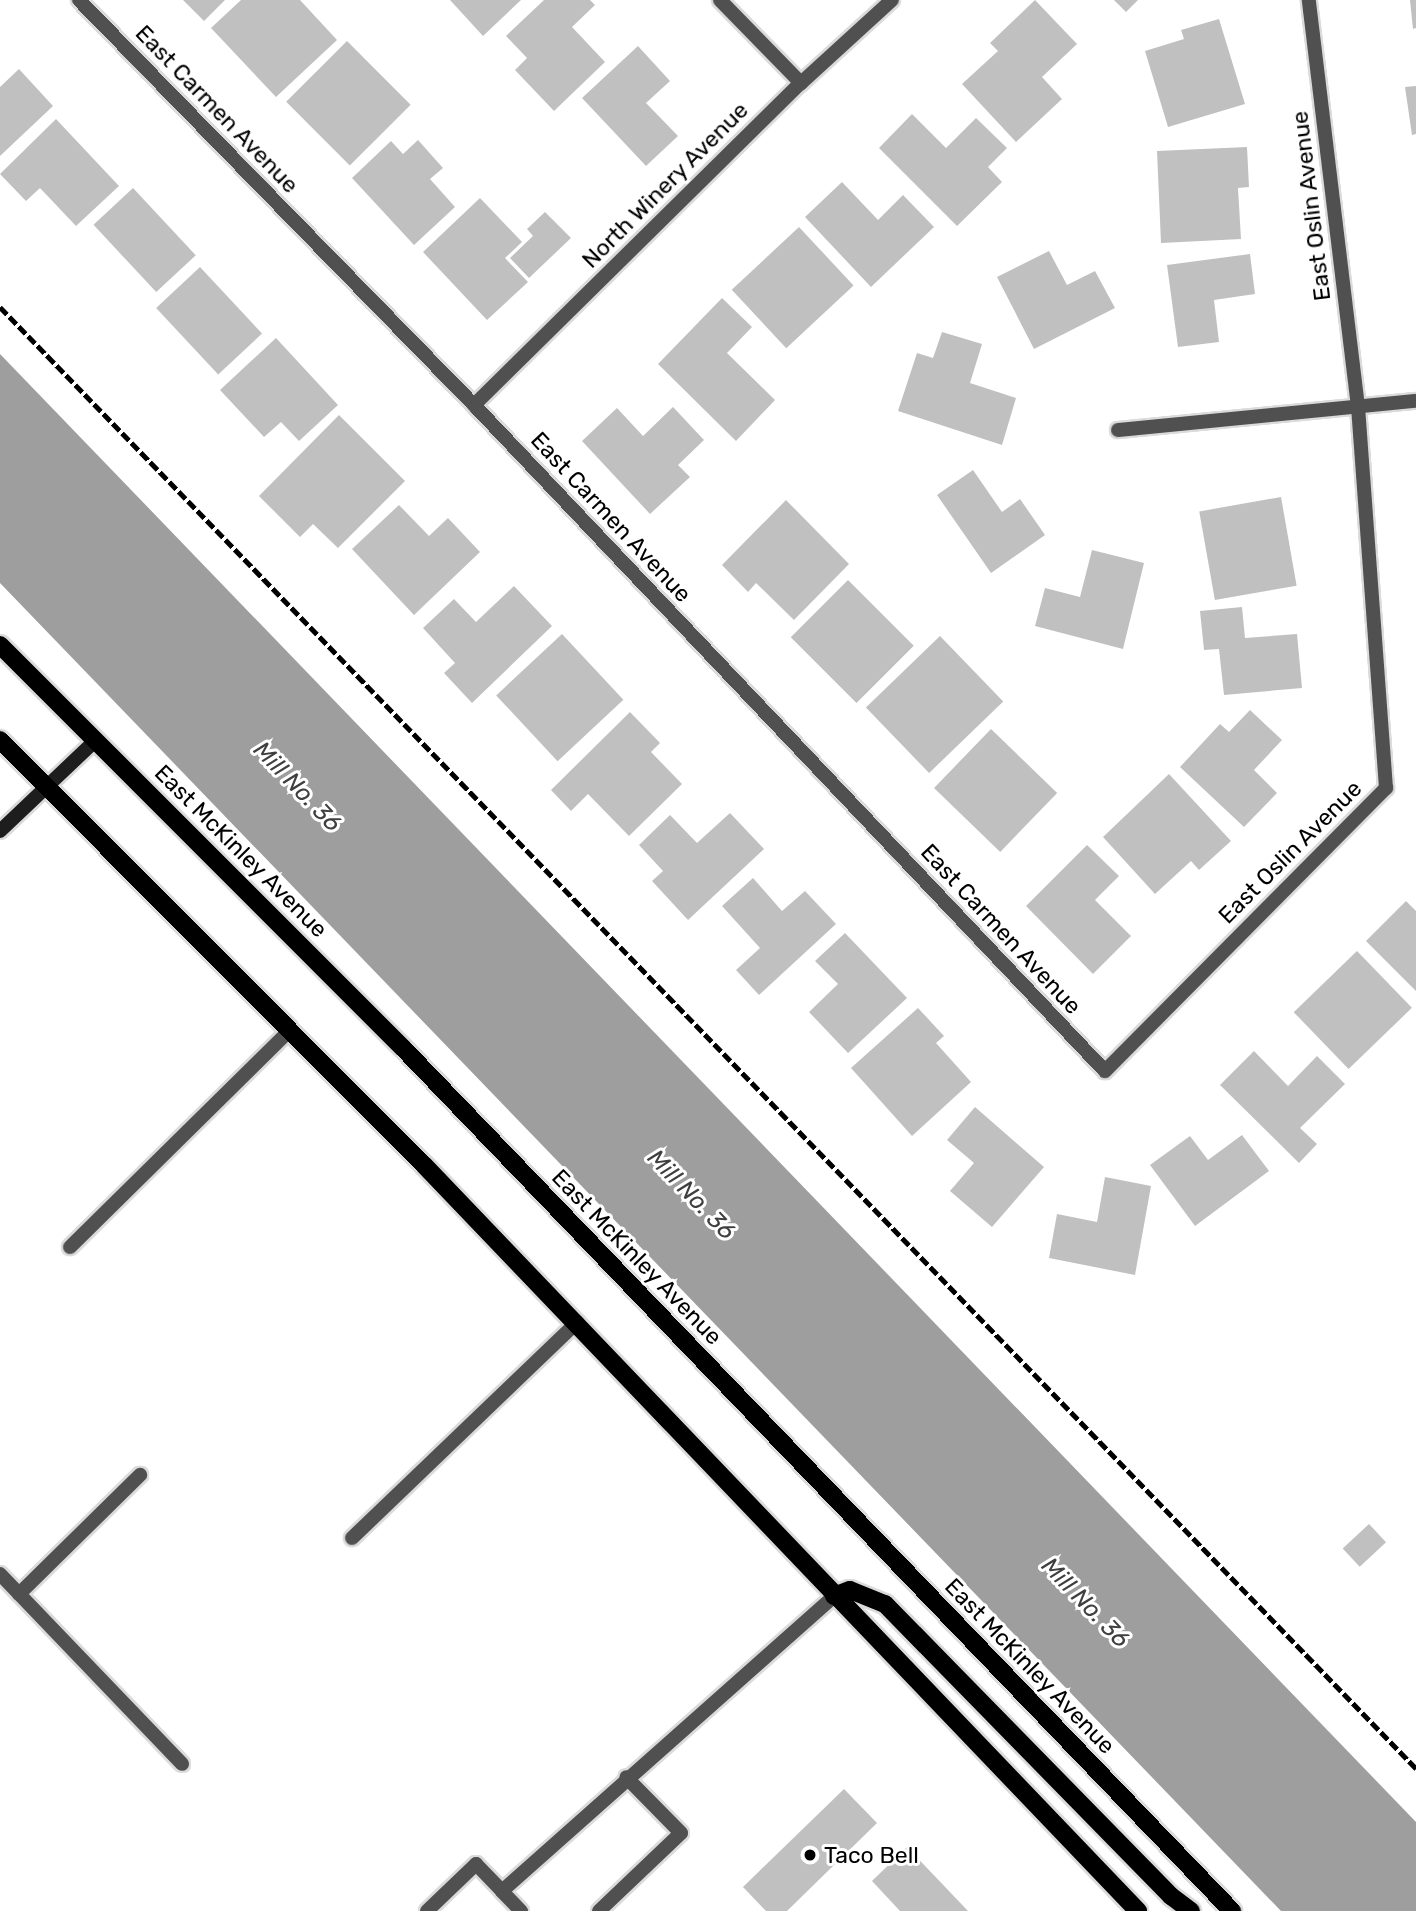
<!DOCTYPE html>
<html>
<head>
<meta charset="utf-8">
<style>
  body { margin:0 }
  #map { position:relative; width:1416px; height:1911px; overflow:hidden; background:#fff; font-family:Rubik,sans-serif }
  div>[style] { position:absolute }
  .water>* { inset:0; background:#9e9e9e }
  .building>* { inset:0; background:#c0c0c0; transform-origin:0 0 }
  .roads { filter:drop-shadow(2px 0 #dbdbdb) drop-shadow(-2px 0 #dbdbdb) drop-shadow(0 2px #dbdbdb) drop-shadow(0 -2px #dbdbdb) }
  .lane>* { height:14px; margin:-7px; padding:0 7px; transform-origin:7px; border-radius:7px; background:#505050 }
  .street>* { height:14px; margin:-7px; padding:0 7px; transform-origin:7px; border-radius:7px; background:#505050 }
  .secondary>* { height:14px; margin:-7px; padding:0 7px; transform-origin:7px; border-radius:7px; background:#1d1d1d }
  .primary>* { height:18px; margin:-9px; padding:0 9px; transform-origin:9px; border-radius:9px; background:#000 }
  .rail>* { height:5px; margin-top:-2.5px; transform-origin:0; background:repeating-linear-gradient(90deg,#000 0 10px,transparent 0 13.5px) }
  .dots>* { width:19px; height:19px; translate:-50% -50%; box-sizing:border-box; border:4px solid #fff; border-radius:50% }
  span { translate:-50% -50%; white-space:nowrap; text-align:center; line-height:1.15; -webkit-text-stroke:6px #fff; paint-order:stroke }
  .street-label { font-size:23px; color:#000 }
  .poi-label { font-size:23px; color:#000 }
  .left { translate:0 -50%; text-align:left }
  .water-label { font-size:24px; color:#3f3f3f; font-style:italic }
</style>
</head>
<body>
<div id="map">
  <div class="water">
    <i style="clip-path:polygon(0 354px,1416px 1822px,1416px 1911px,1281px 1911px,0 583px)"></i>
  </div>
  <div class="building">
    <i style="clip-path:polygon(183px 0,225px 0,204px 21px)"></i>
    <i style="clip-path:polygon(241px 0,300px 0,337px 40px,276px 97px,211px 28px)"></i>
    <i style="clip-path:polygon(450px 0,521px 0,483px 36px)"></i>
    <i style="clip-path:polygon(544px 0,590px 0,595px 5px,572px 27px,605px 62px,554px 111px,515px 70px,527px 58px,506px 36px)"></i>
    <i style="clip-path:polygon(1035px 0,1077px 44px,1042px 77px,1062px 99px,1016px 142px,962px 84px,998px 51px,990px 43px)"></i>
    <i style="clip-path:polygon(1114px 0,1138px 0,1126px 12px)"></i>
    <i style="clip-path:polygon(1410px 0,1416px 0,1416px 28px,1413px 29px)"></i>
    <i style="clip-path:polygon(1219px 19px,1245px 104px,1168px 127px,1145px 51px,1184px 39px,1181px 30px)"></i>
    <i style="left:347px;top:41px;width:90px;height:86px;rotate:45deg"></i>
    <i style="clip-path:polygon(638px 46px,670px 81px,646px 103px,678px 136px,646px 166px,582px 98px)"></i>
    <i style="clip-path:polygon(19px 69px,53px 106px,0 156px,0 87px)"></i>
    <i style="clip-path:polygon(1416px 86px,1416px 134px,1412px 135px,1405px 87px)"></i>
    <i style="clip-path:polygon(912px 114px,946px 148px,976px 118px,1007px 148px,988px 167px,1002px 182px,957px 226px,879px 148px)"></i>
    <i style="clip-path:polygon(56px 119px,119px 186px,76px 226px,40px 188px,26px 201px,0 174px)"></i>
    <i style="clip-path:polygon(418px 140px,443px 168px,430px 179px,455px 207px,414px 245px,352px 178px,391px 141px,403px 154px)"></i>
    <i style="clip-path:polygon(1247px 147px,1249px 187px,1238px 188px,1241px 239px,1161px 243px,1157px 151px)"></i>
    <i style="clip-path:polygon(842px 182px,878px 220px,903px 195px,934px 227px,871px 287px,805px 217px)"></i>
    <i style="left:133px;top:188px;width:92px;height:54px;rotate:47deg"></i>
    <i style="clip-path:polygon(480px 198px,522px 242px,505px 258px,528px 282px,487px 320px,423px 252px)"></i>
    <i style="clip-path:polygon(545px 212px,571px 238px,529px 278px,510px 258px,533px 236px,527px 229px)"></i>
    <i style="left:799px;top:227px;width:80px;height:92px;rotate:47deg"></i>
    <i style="clip-path:polygon(1049px 251px,1067px 285px,1095px 271px,1115px 308px,1034px 349px,997px 277px)"></i>
    <i style="clip-path:polygon(1250px 254px,1255px 294px,1214px 300px,1219px 342px,1178px 347px,1167px 265px)"></i>
    <i style="left:200px;top:267px;width:91px;height:60px;rotate:47deg"></i>
    <i style="clip-path:polygon(722px 298px,752px 327px,727px 353px,775px 400px,736px 441px,658px 364px)"></i>
    <i style="clip-path:polygon(942px 332px,982px 344px,970px 383px,1016px 398px,1002px 445px,898px 411px,917px 353px,933px 358px)"></i>
    <i style="clip-path:polygon(276px 338px,338px 405px,299px 441px,281px 422px,264px 437px,220px 390px)"></i>
    <i style="clip-path:polygon(673px 407px,704px 440px,678px 465px,690px 477px,650px 514px,582px 441px,617px 408px,643px 436px)"></i>
    <i style="clip-path:polygon(339px 415px,405px 481px,338px 548px,313px 524px,300px 537px,259px 496px)"></i>
    <i style="clip-path:polygon(973px 470px,1002px 512px,1020px 499px,1045px 535px,991px 573px,937px 495px)"></i>
    <i style="left:1281px;top:497px;width:90px;height:83px;rotate:80deg"></i>
    <i style="clip-path:polygon(786px 500px,849px 564px,794px 620px,756px 583px,748px 592px,722px 565px)"></i>
    <i style="clip-path:polygon(399px 505px,429px 536px,448px 518px,480px 552px,414px 615px,352px 549px)"></i>
    <i style="clip-path:polygon(1092px 550px,1144px 563px,1123px 649px,1035px 626px,1045px 588px,1080px 597px)"></i>
    <i style="left:848px;top:580px;width:93px;height:81px;rotate:45deg"></i>
    <i style="clip-path:polygon(514px 586px,552px 626px,472px 703px,444px 673px,455px 663px,423px 628px,454px 599px,476px 622px)"></i>
    <i style="clip-path:polygon(1242px 607px,1245px 638px,1297px 634px,1302px 688px,1224px 695px,1219px 649px,1204px 650px,1200px 611px)"></i>
    <i style="left:562px;top:634px;width:90px;height:90px;rotate:47deg"></i>
    <i style="left:940px;top:636px;width:91px;height:103px;rotate:46deg"></i>
    <i style="clip-path:polygon(1250px 710px,1282px 740px,1254px 770px,1277px 793px,1244px 827px,1180px 767px,1220px 724px,1229px 732px)"></i>
    <i style="clip-path:polygon(630px 712px,660px 743px,651px 752px,682px 784px,629px 836px,588px 794px,571px 811px,551px 790px)"></i>
    <i style="left:991px;top:729px;width:92px;height:82px;rotate:44deg"></i>
    <i style="clip-path:polygon(1169px 774px,1231px 841px,1199px 870px,1191px 861px,1155px 894px,1103px 837px)"></i>
    <i style="clip-path:polygon(730px 813px,764px 849px,688px 920px,652px 881px,663px 871px,639px 845px,670px 815px,697px 843px)"></i>
    <i style="clip-path:polygon(1087px 845px,1119px 876px,1095px 900px,1131px 936px,1093px 974px,1026px 906px)"></i>
    <i style="clip-path:polygon(753px 878px,782px 911px,805px 891px,836px 924px,759px 995px,736px 970px,760px 948px,722px 906px)"></i>
    <i style="clip-path:polygon(1406px 901px,1416px 911px,1416px 991px,1366px 941px)"></i>
    <i style="clip-path:polygon(845px 933px,907px 998px,848px 1053px,809px 1012px,838px 984px,815px 961px)"></i>
    <i style="left:1357px;top:951px;width:79px;height:88px;rotate:46deg"></i>
    <i style="clip-path:polygon(918px 1008px,944px 1036px,936px 1043px,971px 1082px,912px 1136px,851px 1068px)"></i>
    <i style="clip-path:polygon(1254px 1051px,1288px 1086px,1317px 1056px,1345px 1084px,1300px 1128px,1317px 1144px,1299px 1163px,1220px 1085px)"></i>
    <i style="clip-path:polygon(975px 1107px,1044px 1167px,992px 1227px,950px 1191px,974px 1163px,947px 1140px)"></i>
    <i style="clip-path:polygon(1242px 1135px,1269px 1171px,1195px 1226px,1150px 1165px,1190px 1136px,1208px 1160px)"></i>
    <i style="clip-path:polygon(1105px 1177px,1151px 1186px,1135px 1275px,1049px 1258px,1057px 1214px,1097px 1222px)"></i>
    <i style="left:1369px;top:1524px;width:25px;height:36px;rotate:47deg"></i>
    <i style="clip-path:polygon(844px 1789px,877px 1823px,787px 1911px,766px 1911px,743px 1887px)"></i>
    <i style="clip-path:polygon(907px 1847px,968px 1911px,900px 1911px,872px 1881px)"></i>
  </div>
  <div class="roads">
    <div class="lane">
      <i style="left:70px;top:1247px;width:309px;rotate:-44.6deg"></i>
      <i style="left:352px;top:1538px;width:312px;rotate:-43.8deg"></i>
      <i style="left:0;top:1574px;width:263px;rotate:46.2deg"></i>
      <i style="left:19px;top:1594px;width:170px;rotate:-44.5deg"></i>
      <i style="left:427px;top:1911px;width:68px;rotate:-43.8deg"></i>
      <i style="left:476px;top:1864px;width:37px;rotate:46deg"></i>
      <i style="left:521px;top:1911px;width:28px;rotate:-134deg"></i>
      <i style="left:502px;top:1891px;width:444px;rotate:-41.6deg"></i>
      <i style="left:599px;top:1911px;width:113px;rotate:-43.6deg"></i>
      <i style="left:681px;top:1833px;width:78px;rotate:-134.5deg"></i>
    </div>
    <div class="street">
      <i style="left:79px;top:0;width:566px;rotate:45.72deg"></i>
      <i style="left:474px;top:405px;width:917px;rotate:46.55deg"></i>
      <i style="left:1105px;top:1071px;width:399px;rotate:-45.2deg"></i>
      <i style="left:1386px;top:788px;width:382px;rotate:-94.2deg"></i>
      <i style="left:1358px;top:407px;width:410px;rotate:-96.9deg"></i>
      <i style="left:720px;top:0;width:116px;rotate:45.7deg"></i>
      <i style="left:474px;top:405px;width:459px;rotate:-44.6deg"></i>
      <i style="left:801px;top:83px;width:123px;rotate:-42.4deg"></i>
      <i style="left:1118px;top:430px;width:299px;rotate:-5.6deg"></i>
    </div>
    <div class="secondary">
      <i style="left:0;top:831px;width:132px;rotate:-43.5deg"></i>
    </div>
    <div class="primary">
      <i style="left:0;top:645px;width:570px;rotate:45deg"></i>
      <i style="left:403px;top:1048px;width:1197px;rotate:46.15deg"></i>
      <i style="left:0;top:740px;width:600px;rotate:45.07deg"></i>
      <i style="left:424px;top:1165px;width:1033px;rotate:46.26deg"></i>
      <i style="left:834px;top:1596px;width:17px;rotate:-21deg"></i>
      <i style="left:850px;top:1590px;width:38px;rotate:22deg"></i>
      <i style="left:885px;top:1604px;width:409px;rotate:45.6deg"></i>
      <i style="left:1171px;top:1896px;width:25px;rotate:37deg"></i>
    </div>
  </div>
  <div class="rail">
    <i style="left:0;top:307px;width:2035px;rotate:45.9deg"></i>
  </div>
  <div class="dots">
    <i style="left:810px;top:1855px;background:#000"></i>
  </div>
  <div class="street-label">
    <span style="left:217px;top:109px;rotate:46deg">East Carmen Avenue</span>
    <span style="left:665px;top:185px;rotate:-45deg">North Winery Avenue</span>
    <span style="left:1311px;top:206px;rotate:-97deg">East Oslin Avenue</span>
    <span style="left:611px;top:517px;rotate:47deg">East Carmen Avenue</span>
    <span style="left:241px;top:851px;rotate:45deg">East McKinley Avenue</span>
    <span style="left:1290px;top:852px;rotate:-45deg">East Oslin Avenue</span>
    <span style="left:1001px;top:929px;rotate:47deg">East Carmen Avenue</span>
    <span style="left:637px;top:1257px;rotate:46deg">East McKinley Avenue</span>
    <span style="left:1030px;top:1666px;rotate:46deg">East McKinley Avenue</span>
  </div>
  <div class="poi-label">
    <span class="left" style="left:824px;top:1855px">Taco Bell</span>
  </div>
  <div class="water-label">
    <span style="left:297px;top:787px;rotate:46deg">Mill No. 36</span>
    <span style="left:691px;top:1195px;rotate:46deg">Mill No. 36</span>
    <span style="left:1085px;top:1603px;rotate:46deg">Mill No. 36</span>
  </div>
</div>
</body>
</html>
